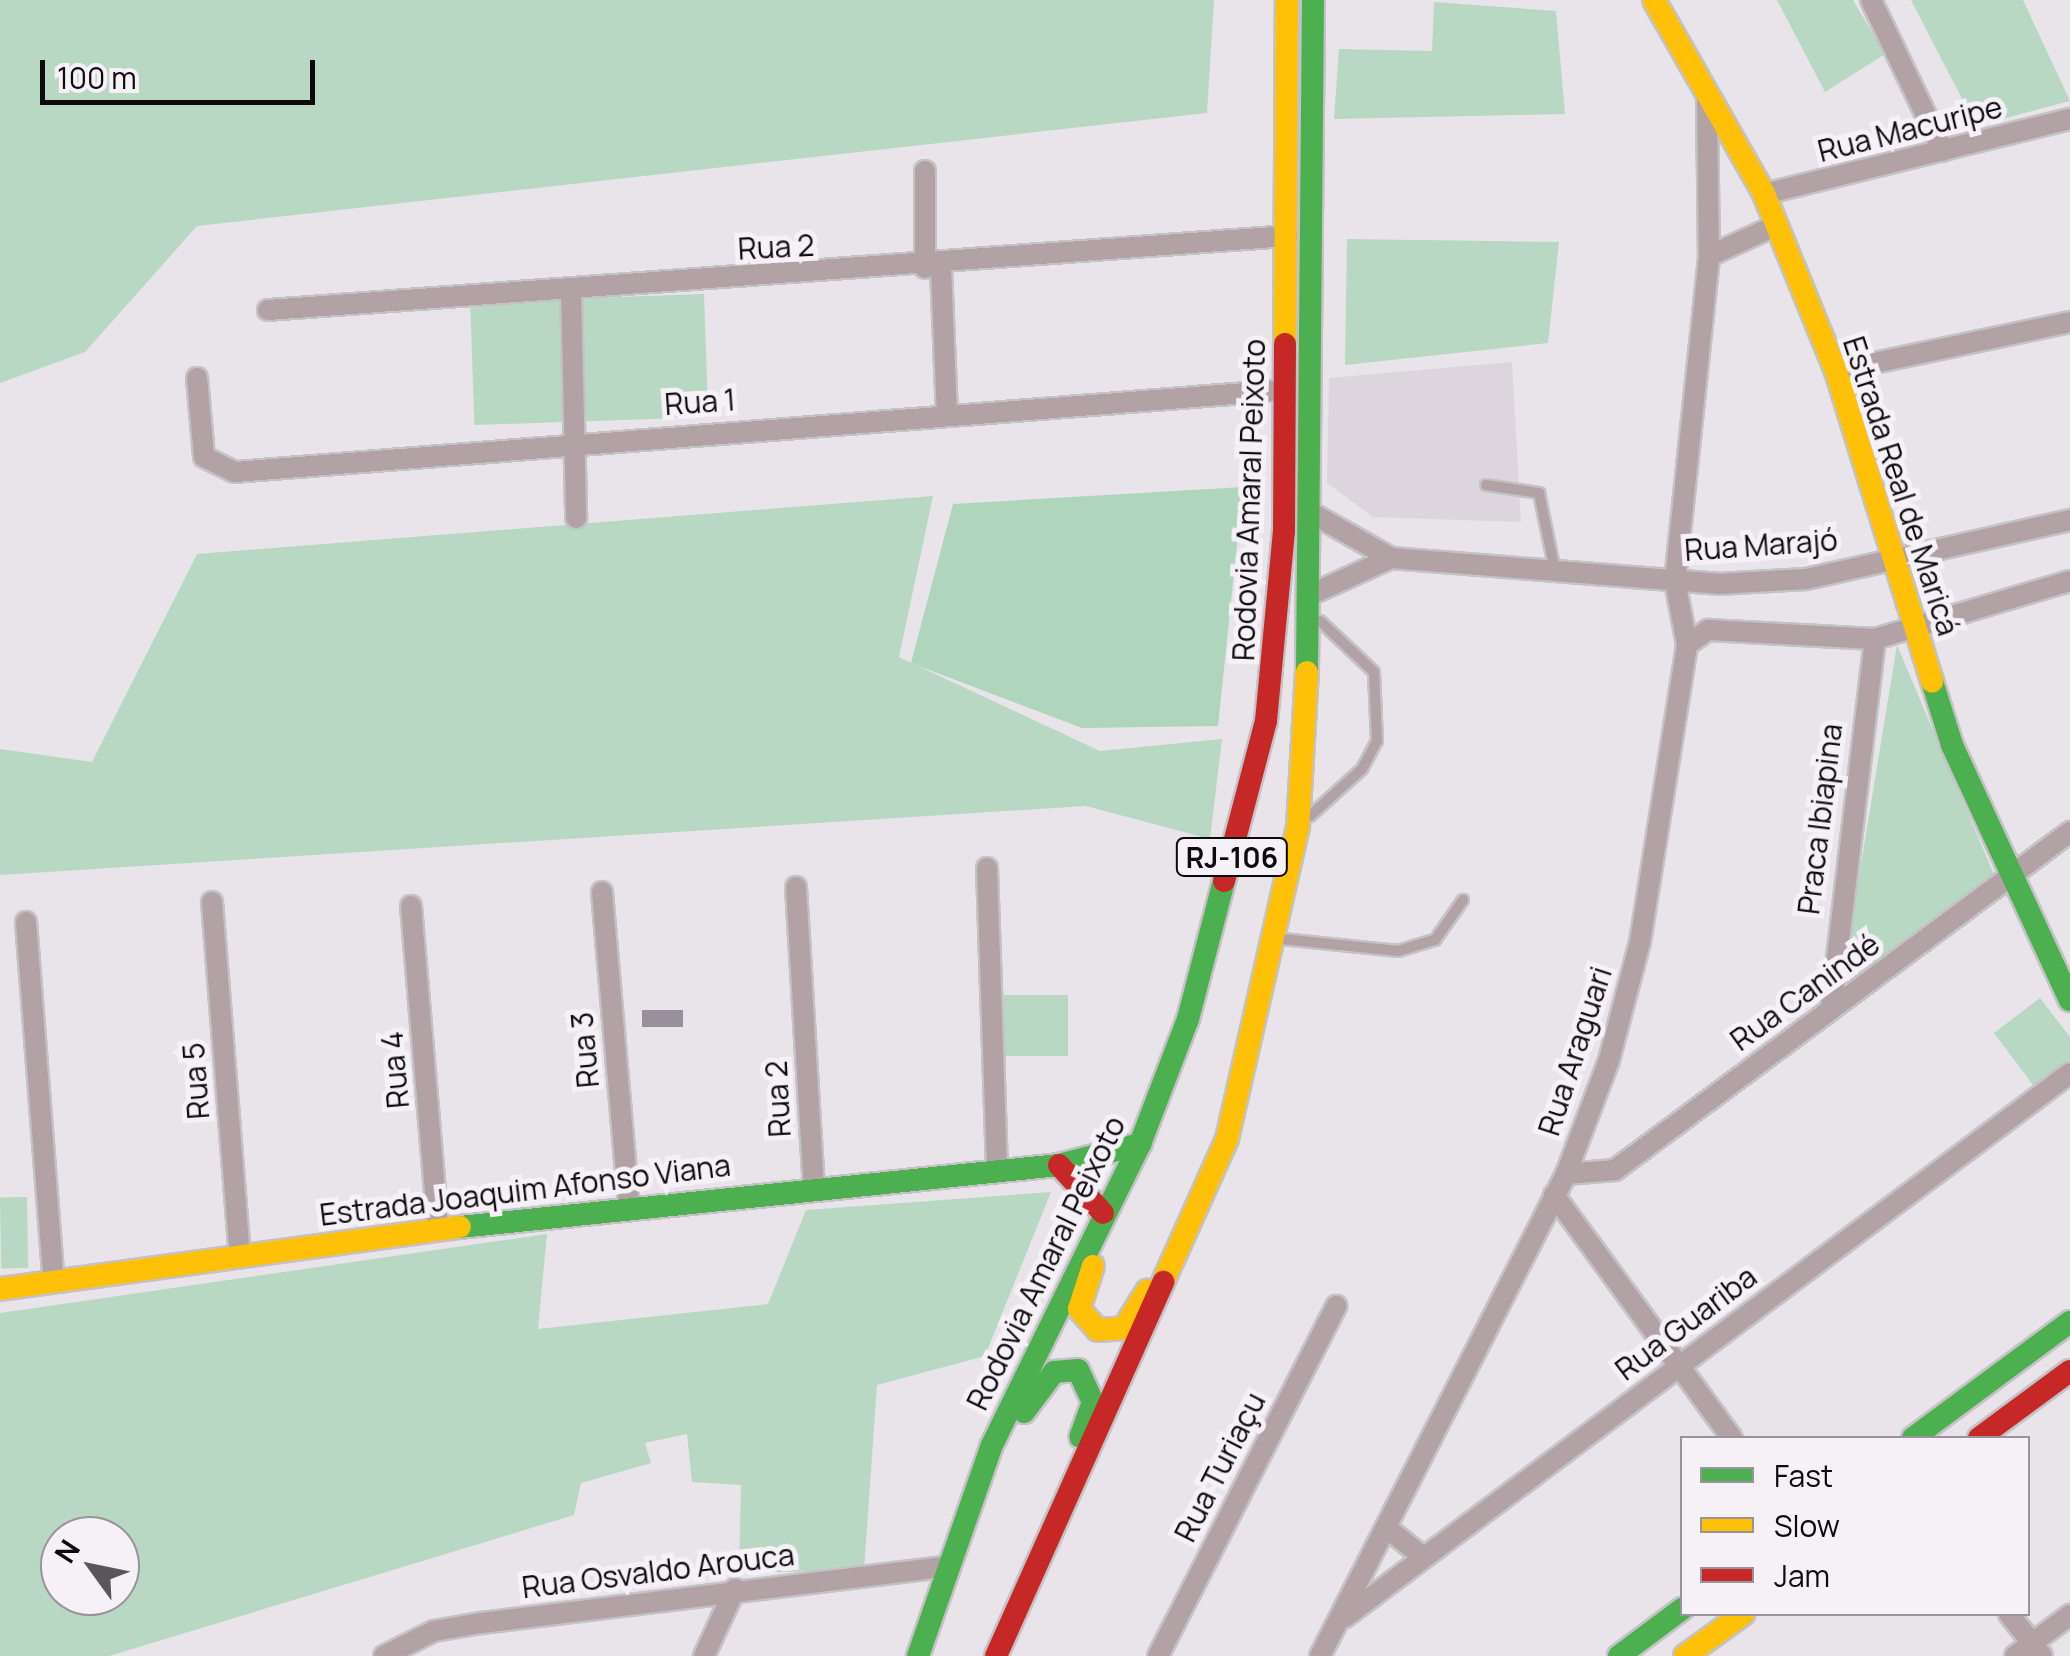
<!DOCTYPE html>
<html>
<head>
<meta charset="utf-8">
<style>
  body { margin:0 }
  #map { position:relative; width:2070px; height:1656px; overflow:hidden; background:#e8e4e9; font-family:Manrope,sans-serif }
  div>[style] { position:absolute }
  .built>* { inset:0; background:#ddd5de }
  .green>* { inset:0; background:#b8d8c3; transform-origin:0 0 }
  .forest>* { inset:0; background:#afd5bc }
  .building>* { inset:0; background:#99909d; transform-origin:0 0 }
  .roads { filter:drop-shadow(2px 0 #c4c2c5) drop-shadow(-2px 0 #c4c2c5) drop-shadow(0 2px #c4c2c5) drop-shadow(0 -2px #c4c2c5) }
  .lane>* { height:10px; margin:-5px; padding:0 5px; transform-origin:5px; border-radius:5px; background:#b2a1a5 }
  .street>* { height:20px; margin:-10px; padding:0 10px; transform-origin:10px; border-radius:10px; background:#b2a1a5 }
  .fast>* { height:22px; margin:-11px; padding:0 11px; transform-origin:11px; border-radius:11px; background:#4caf50 }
  .slow>* { height:22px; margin:-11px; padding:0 11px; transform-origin:11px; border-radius:11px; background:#ffc107 }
  .jam>* { height:22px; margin:-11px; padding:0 11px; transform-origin:11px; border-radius:11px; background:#c62828 }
  span { translate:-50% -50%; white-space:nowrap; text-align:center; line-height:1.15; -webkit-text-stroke:10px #f6f0f7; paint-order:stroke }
  .shield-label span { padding:2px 8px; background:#f6f0f7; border:2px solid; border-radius:8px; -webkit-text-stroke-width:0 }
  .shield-label { font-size:28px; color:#0c0a0d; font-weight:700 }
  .street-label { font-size:30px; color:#0c0a0d }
  .legend { position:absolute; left:1680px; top:1436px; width:350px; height:180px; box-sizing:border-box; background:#f6f0f7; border:2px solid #989499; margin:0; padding:12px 18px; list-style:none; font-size:30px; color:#0c0a0d }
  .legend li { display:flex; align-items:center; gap:20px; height:50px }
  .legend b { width:50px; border:2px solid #989499 }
  .north { position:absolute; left:40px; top:1516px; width:100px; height:100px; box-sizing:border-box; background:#f6f0f7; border:2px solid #989499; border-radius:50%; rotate:303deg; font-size:28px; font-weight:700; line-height:40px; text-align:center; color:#0c0a0d }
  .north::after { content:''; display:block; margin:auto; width:35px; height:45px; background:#59565a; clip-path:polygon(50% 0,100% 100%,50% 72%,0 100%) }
  .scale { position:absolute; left:40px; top:60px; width:275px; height:45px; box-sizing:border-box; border:5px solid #0c0a0d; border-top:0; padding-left:12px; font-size:30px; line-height:35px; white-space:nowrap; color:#0c0a0d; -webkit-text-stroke:8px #f6f0f7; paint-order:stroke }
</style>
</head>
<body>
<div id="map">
  <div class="built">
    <i style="clip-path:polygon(1512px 362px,1521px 522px,1373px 517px,1327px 483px,1329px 378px)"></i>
  </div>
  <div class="green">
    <i style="clip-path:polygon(0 0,1214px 0,1207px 113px,197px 226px,85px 352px,0 383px)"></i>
    <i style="clip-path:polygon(1777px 0,1853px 0,1885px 54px,1825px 92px)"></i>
    <i style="clip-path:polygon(1911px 0,2023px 0,2070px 101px,1976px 126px)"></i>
    <i style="clip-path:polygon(1434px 2px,1556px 11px,1565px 114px,1334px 119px,1339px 49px,1432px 51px)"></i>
    <i style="clip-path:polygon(1347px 239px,1559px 242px,1548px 343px,1345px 365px)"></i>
    <i style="left:704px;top:294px;width:123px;height:234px;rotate:88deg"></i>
    <i style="clip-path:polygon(933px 496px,899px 657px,1100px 751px,1222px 739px,1210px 839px,1086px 806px,0 875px,0 749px,92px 762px,197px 554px)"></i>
    <i style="clip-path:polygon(1897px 645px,1995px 877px,1860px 973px,1845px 962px)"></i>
    <i style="left:1004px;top:995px;width:64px;height:61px"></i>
    <i style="clip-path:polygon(2040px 998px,2070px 1037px,2070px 1062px,2036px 1089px,1994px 1033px)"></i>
    <i style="clip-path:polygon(evenodd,1051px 1192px,985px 1356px,877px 1385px,864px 1570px,739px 1573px,741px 1485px,692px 1482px,687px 1434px,645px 1443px,651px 1463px,581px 1483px,574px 1515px,109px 1656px,0 1656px,0 1313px,547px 1234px,538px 1329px,768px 1304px,806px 1210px,1051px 1192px,60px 1536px,120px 1536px,120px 1596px,60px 1596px,60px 1536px)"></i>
    <i style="left:27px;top:1197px;width:71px;height:27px;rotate:89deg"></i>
  </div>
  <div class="forest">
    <i style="clip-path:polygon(1243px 487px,1218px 726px,1082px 728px,911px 663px,953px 504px)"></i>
  </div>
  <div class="building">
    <i style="left:683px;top:1010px;width:17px;height:41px;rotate:90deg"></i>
  </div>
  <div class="roads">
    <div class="lane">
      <i style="left:1486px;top:485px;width:54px;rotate:8.6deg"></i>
      <i style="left:1539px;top:493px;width:80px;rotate:78.4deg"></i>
      <i style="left:1310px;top:816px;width:70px;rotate:-42.1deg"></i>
      <i style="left:1362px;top:769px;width:32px;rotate:-62deg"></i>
      <i style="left:1377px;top:741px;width:69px;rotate:-92.5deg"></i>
      <i style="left:1374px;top:672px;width:74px;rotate:-136.6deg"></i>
      <i style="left:1282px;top:939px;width:117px;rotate:5.9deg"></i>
      <i style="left:1398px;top:951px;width:39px;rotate:-17deg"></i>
      <i style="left:1435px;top:940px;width:49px;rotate:-55deg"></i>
    </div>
    <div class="street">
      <i style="left:1871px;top:0;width:167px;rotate:64.5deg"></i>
      <i style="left:1707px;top:99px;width:157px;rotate:89.3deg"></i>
      <i style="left:1764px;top:194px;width:315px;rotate:-13.8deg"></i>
      <i style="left:941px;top:267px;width:147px;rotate:87.7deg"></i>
      <i style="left:925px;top:268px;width:97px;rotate:-90deg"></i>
      <i style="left:571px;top:289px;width:229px;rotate:88.7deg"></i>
      <i style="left:268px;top:310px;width:1022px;rotate:-4.15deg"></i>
      <i style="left:1836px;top:371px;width:239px;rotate:-11.8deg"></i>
      <i style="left:197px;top:378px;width:79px;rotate:84.9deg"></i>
      <i style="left:204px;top:457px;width:34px;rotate:26deg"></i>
      <i style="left:235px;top:472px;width:1053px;rotate:-4.47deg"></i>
      <i style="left:1313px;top:514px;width:90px;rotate:29.4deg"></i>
      <i style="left:1391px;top:558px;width:328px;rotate:4.5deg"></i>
      <i style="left:1718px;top:584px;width:88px;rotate:-3.3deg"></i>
      <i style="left:1806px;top:579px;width:271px;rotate:-12.6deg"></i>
      <i style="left:1312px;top:594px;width:87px;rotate:-24.5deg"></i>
      <i style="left:1687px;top:645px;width:65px;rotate:-100.6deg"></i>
      <i style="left:1675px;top:581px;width:327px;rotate:-84deg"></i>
      <i style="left:1709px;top:256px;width:75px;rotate:-24.5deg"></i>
      <i style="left:987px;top:868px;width:303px;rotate:88.1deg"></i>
      <i style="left:796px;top:887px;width:301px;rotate:86.6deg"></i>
      <i style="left:602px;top:892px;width:313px;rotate:85.1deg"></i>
      <i style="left:212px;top:902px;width:354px;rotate:85.5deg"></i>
      <i style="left:411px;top:906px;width:323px;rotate:85.2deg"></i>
      <i style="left:26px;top:922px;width:361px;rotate:85.6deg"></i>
      <i style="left:1831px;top:1008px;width:372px;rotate:-83.2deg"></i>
      <i style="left:1566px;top:1174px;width:49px;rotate:-4.7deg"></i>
      <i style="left:1615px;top:1170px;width:567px;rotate:-36.61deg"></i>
      <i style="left:1554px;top:1195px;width:301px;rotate:53.8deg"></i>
      <i style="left:1387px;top:1528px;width:46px;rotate:38.9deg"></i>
      <i style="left:2009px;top:1614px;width:53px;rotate:51.8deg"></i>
      <i style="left:1345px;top:1617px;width:906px;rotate:-36.88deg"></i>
      <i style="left:384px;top:1656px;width:56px;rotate:-26.6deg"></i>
      <i style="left:434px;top:1631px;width:48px;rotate:-9.7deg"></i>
      <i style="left:481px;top:1623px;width:467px;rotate:-6.9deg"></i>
      <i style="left:704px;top:1656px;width:74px;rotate:-65.2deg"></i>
      <i style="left:1158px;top:1656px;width:393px;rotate:-63deg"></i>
      <i style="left:1320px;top:1656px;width:541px;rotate:-62.96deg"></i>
      <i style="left:1566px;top:1174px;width:122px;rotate:-69.3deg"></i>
      <i style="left:1609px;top:1060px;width:122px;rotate:-75.3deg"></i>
      <i style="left:1640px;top:942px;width:301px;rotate:-81deg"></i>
      <i style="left:1687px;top:645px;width:26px;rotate:-36deg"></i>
      <i style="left:1708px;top:630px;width:167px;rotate:3.1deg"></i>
      <i style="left:1875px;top:639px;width:203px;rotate:-16.6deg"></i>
      <i style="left:2015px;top:1656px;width:69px;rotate:-36.7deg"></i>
    </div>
    <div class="fast">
      <i style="left:1307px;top:672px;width:672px;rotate:-89.49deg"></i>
      <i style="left:1932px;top:681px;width:67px;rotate:72.6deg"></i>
      <i style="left:1952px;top:745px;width:281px;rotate:65.2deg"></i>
      <i style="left:460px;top:1227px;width:602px;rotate:-5.91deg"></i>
      <i style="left:1059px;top:1165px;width:84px;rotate:-14.5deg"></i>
      <i style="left:1024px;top:1412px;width:50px;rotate:-53.1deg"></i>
      <i style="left:1054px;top:1372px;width:24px;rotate:-5deg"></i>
      <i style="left:1078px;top:1370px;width:35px;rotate:65deg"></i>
      <i style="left:1093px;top:1402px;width:37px;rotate:110deg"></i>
      <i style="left:1913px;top:1438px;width:195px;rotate:-36.5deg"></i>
      <i style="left:918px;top:1656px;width:221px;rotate:-70.7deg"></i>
      <i style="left:991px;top:1447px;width:338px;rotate:-63.8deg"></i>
      <i style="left:1140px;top:1144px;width:134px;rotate:-69deg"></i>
      <i style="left:1188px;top:1019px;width:143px;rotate:-75.4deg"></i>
      <i style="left:1619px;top:1656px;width:79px;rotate:-36.7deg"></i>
    </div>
    <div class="slow">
      <i style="left:1654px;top:0;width:223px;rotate:60.4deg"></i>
      <i style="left:1764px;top:194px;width:191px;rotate:67.9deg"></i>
      <i style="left:1836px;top:371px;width:325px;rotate:72.8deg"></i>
      <i style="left:1285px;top:344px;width:344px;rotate:-89.7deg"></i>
      <i style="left:1093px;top:1266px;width:45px;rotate:108deg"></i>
      <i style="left:1079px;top:1309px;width:28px;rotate:48deg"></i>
      <i style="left:1098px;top:1330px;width:26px;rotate:-4deg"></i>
      <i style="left:1124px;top:1328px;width:44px;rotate:-58.1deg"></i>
      <i style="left:1163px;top:1282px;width:157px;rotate:-65.9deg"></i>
      <i style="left:1227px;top:1139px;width:320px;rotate:-77.2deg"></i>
      <i style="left:1298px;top:827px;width:155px;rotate:-86.7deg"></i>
      <i style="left:0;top:1289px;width:464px;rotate:-7.7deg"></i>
      <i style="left:1685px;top:1656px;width:72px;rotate:-35.9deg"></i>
    </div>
    <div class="jam">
      <i style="left:1224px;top:881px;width:165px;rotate:-75.3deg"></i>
      <i style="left:1266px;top:721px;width:191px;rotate:-84.6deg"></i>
      <i style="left:1284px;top:531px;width:187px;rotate:-89.7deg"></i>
      <i style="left:1059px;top:1165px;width:65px;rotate:47.5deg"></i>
      <i style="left:1979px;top:1438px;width:113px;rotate:-36.4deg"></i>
      <i style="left:996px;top:1656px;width:410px;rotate:-65.9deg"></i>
    </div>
  </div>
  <div class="shield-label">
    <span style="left:1232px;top:857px">RJ-106</span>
  </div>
  <div class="street-label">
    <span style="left:1910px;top:129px;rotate:-14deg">Rua Macuripe</span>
    <span style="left:776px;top:247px;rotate:-3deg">Rua 2</span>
    <span style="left:700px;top:402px;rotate:-4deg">Rua 1</span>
    <span style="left:1901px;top:486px;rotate:72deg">Estrada Real de Maricá</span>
    <span style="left:1249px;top:500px;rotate:-88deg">Rodovia Amaral Peixoto</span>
    <span style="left:1761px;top:545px;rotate:-4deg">Rua Marajó</span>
    <span style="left:1820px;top:819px;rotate:-83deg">Praca Ibiapina</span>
    <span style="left:1805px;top:992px;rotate:-36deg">Rua Canindé</span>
    <span style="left:585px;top:1050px;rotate:-95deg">Rua 3</span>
    <span style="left:1575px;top:1051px;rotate:-72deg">Rua Araguari</span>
    <span style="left:395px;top:1070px;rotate:-95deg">Rua 4</span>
    <span style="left:196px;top:1081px;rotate:-94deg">Rua 5</span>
    <span style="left:778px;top:1099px;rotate:-93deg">Rua 2</span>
    <span style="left:525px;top:1190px;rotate:-7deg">Estrada Joaquim Afonso Viana</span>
    <span style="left:1046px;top:1263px;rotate:-64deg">Rodovia Amaral Peixoto</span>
    <span style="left:1686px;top:1323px;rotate:-37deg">Rua Guariba</span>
    <span style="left:1220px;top:1467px;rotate:-63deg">Rua Turiaçu</span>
    <span style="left:658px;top:1571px;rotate:-7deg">Rua Osvaldo Arouca</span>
  </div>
  <ul class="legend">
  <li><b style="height:12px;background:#4caf50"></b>Fast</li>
  <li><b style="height:12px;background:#ffc107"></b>Slow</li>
  <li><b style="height:12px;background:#c62828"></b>Jam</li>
  </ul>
  <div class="north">N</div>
  <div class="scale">100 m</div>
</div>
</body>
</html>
